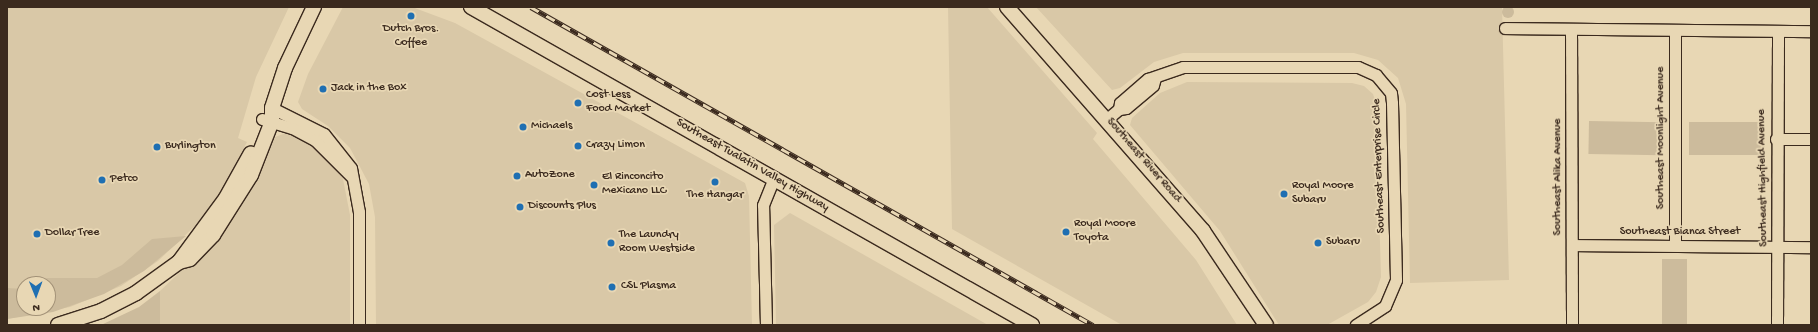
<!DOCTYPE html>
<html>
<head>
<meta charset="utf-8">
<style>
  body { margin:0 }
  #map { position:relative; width:1818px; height:332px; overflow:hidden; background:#e8d7b4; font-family:"Gochi Hand",sans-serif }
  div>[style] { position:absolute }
  .built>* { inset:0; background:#d9c8a7 }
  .green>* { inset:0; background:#ccbb9c; transform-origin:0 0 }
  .round { border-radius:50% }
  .roads { filter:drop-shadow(1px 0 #3b2a1e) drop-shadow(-1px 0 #3b2a1e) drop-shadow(0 1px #3b2a1e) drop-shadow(0 -1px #3b2a1e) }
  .minor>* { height:11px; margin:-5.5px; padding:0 5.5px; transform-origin:5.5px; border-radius:5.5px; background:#e8d7b4 }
  .major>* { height:14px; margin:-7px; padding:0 7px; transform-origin:7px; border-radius:7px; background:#e8d7b4 }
  .rail>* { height:4.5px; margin-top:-2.25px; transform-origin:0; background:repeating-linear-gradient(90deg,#e8d7b4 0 9px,#3b2a1e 0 18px); box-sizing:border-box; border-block:1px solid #3b2a1e }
  .dots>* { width:11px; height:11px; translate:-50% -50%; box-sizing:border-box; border:2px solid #e8d7b4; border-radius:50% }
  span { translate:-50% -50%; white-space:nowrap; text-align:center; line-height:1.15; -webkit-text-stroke:3.5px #e8d7b4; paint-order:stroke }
  .poi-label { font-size:12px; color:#3b2a1e }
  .left { translate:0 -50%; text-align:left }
  .street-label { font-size:12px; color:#3b2a1e }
  .frame { position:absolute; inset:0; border:8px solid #3b2a1e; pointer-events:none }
  .north { position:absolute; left:16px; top:276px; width:40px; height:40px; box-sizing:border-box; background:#e8d7b4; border:1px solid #a39278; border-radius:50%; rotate:179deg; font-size:11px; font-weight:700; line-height:16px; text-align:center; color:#3b2a1e }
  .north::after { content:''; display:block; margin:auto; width:14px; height:18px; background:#1f6fb2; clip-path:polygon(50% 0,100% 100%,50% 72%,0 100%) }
</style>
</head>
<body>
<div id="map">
  <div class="built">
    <i style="clip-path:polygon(evenodd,7px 7px,289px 7px,256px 77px,238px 138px,247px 142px,224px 187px,196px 225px,158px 261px,121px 286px,70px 307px,7px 319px,7px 7px,24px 284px,48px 284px,48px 308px,24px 308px,24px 284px)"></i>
    <i style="clip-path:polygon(343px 7px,412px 7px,455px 23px,745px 183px,749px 196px,752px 325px,376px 325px,375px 217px,369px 184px,350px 148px,328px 126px,302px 109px,298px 102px,308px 74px)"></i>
    <i style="clip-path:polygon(948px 7px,987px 7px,1097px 133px,1093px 139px,1196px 260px,1237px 325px,1122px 325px,952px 229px)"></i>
    <i style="clip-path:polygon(1036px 7px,1502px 7px,1509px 280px,1410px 283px,1406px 104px,1398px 78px,1378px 60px,1354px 53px,1183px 53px,1154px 62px,1120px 88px,1112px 90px)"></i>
    <i style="clip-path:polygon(1187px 82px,1352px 83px,1364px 86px,1373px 94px,1376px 103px,1381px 277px,1376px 292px,1368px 302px,1327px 325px,1279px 325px,1220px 231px,1130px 125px,1132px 118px,1160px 93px)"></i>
    <i style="clip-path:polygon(291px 131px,331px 161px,343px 179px,350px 215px,350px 325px,160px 325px,160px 291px,217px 237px,245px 198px,275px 137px)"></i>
    <i style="clip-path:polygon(790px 213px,988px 325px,776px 325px,774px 225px)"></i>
  </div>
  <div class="green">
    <i class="round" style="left:1502px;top:6px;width:12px;height:12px"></i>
    <i style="left:1589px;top:121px;width:73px;height:33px;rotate:1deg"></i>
    <i style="left:1689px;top:122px;width:76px;height:33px"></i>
    <i style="clip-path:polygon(186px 236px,144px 271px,104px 294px,53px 312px,7px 319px,7px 288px,24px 289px,24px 308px,48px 308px,48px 284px,35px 284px,35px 278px,97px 278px,122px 265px,152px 239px)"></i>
    <i style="left:1662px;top:259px;width:25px;height:66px"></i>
    <i style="clip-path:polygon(160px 291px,160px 325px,101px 325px,139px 307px)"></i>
  </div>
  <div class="roads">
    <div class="minor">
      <i style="left:1505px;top:28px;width:306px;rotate:0.6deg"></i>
      <i style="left:1571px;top:29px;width:296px;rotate:89.8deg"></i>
      <i style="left:272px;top:108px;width:58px;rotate:26.6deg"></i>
      <i style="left:324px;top:134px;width:43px;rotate:51.5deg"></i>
      <i style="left:351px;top:168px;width:45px;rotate:79.7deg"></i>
      <i style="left:359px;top:212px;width:113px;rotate:90deg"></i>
      <i style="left:1119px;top:109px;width:6px;rotate:-81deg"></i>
      <i style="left:1120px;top:103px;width:37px;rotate:-41deg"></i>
      <i style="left:1148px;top:79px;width:37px;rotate:-19deg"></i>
      <i style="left:1183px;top:67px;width:175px"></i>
      <i style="left:1358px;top:67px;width:20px;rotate:24deg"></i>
      <i style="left:1376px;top:75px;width:23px;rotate:50deg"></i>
      <i style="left:1391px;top:93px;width:10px;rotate:84deg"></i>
      <i style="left:1392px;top:103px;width:177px;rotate:88.7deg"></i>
      <i style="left:1396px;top:280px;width:28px;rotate:113deg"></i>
      <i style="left:1385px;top:306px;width:35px;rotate:147deg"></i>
      <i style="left:262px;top:119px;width:31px;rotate:17deg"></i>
      <i style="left:292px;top:128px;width:26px;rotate:28deg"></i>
      <i style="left:315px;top:140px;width:51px;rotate:45deg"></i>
      <i style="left:1107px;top:119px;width:16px;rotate:-40deg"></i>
      <i style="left:1119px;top:109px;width:7px;rotate:-8deg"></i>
      <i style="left:1126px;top:108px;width:35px;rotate:-40deg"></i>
      <i style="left:1153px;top:85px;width:7px;rotate:-74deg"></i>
      <i style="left:1776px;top:139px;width:35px"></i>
      <i style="left:1572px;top:245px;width:239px;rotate:0.5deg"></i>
      <i style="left:1675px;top:245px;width:215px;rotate:-90deg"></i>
      <i style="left:766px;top:325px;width:120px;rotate:-91.4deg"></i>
      <i style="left:763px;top:205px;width:29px;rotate:-68deg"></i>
      <i style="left:1777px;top:325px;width:294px;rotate:-89.8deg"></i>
    </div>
    <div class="major">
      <i style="left:471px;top:7px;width:645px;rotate:29.55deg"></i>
      <i style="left:1007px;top:7px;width:298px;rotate:48.8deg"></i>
      <i style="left:1203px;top:231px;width:113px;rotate:56.2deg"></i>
      <i style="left:179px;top:262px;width:79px;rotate:-53.7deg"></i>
      <i style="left:226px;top:198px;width:51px;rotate:-60.9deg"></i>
      <i style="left:58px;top:325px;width:45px;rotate:-18deg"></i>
      <i style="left:101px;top:311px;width:39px;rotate:-27deg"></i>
      <i style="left:136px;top:293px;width:53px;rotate:-35.8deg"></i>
      <i style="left:179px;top:262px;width:11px;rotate:-15deg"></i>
      <i style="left:190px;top:259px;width:33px;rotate:-46deg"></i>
      <i style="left:213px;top:235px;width:71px;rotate:-57.7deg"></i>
      <i style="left:251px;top:175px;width:58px;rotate:-68.7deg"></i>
      <i style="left:272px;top:121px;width:13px;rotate:-90deg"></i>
      <i style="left:272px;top:108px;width:42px;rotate:-72deg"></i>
      <i style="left:285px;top:68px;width:68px;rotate:-64.6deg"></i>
    </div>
  </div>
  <div class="rail">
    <i style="left:531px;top:7px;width:646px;rotate:29.5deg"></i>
  </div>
  <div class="dots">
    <i style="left:411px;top:16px;background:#1f6fb2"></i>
    <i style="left:323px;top:89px;background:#1f6fb2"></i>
    <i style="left:578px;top:103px;background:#1f6fb2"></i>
    <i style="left:523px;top:127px;background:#1f6fb2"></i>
    <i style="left:578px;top:146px;background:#1f6fb2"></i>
    <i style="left:157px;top:147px;background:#1f6fb2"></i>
    <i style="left:517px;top:176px;background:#1f6fb2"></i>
    <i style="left:102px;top:180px;background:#1f6fb2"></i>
    <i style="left:715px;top:182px;background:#1f6fb2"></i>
    <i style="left:594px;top:185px;background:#1f6fb2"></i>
    <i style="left:1284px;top:194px;background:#1f6fb2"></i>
    <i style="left:520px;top:207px;background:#1f6fb2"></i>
    <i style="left:1066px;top:232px;background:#1f6fb2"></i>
    <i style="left:37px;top:234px;background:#1f6fb2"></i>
    <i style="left:611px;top:243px;background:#1f6fb2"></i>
    <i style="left:1318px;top:243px;background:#1f6fb2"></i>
    <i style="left:612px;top:287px;background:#1f6fb2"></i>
  </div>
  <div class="poi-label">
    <span style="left:411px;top:37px">Dutch Bros.<br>Coffee</span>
    <span class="left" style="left:331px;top:89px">Jack in the Box</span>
    <span class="left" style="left:586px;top:103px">Cost Less<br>Food Market</span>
    <span class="left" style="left:531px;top:127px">Michaels</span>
    <span class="left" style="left:586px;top:146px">Crazy Limon</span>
    <span class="left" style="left:165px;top:147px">Burlington</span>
    <span class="left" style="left:525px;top:176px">AutoZone</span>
    <span class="left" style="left:602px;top:185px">El Rinconcito<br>Mexicano LLC</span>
    <span class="left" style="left:110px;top:180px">Petco</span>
    <span class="left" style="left:1292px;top:194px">Royal Moore<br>Subaru</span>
    <span style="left:715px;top:196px">The Hangar</span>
    <span class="left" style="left:528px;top:207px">Discounts Plus</span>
    <span class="left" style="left:1074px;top:232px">Royal Moore<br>Toyota</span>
    <span class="left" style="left:45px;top:234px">Dollar Tree</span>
    <span class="left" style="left:619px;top:243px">The Laundry<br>Room Westside</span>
    <span class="left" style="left:1326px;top:243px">Subaru</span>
    <span class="left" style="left:621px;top:287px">CSL Plasma</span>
  </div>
  <div class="street-label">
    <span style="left:1662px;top:138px;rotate:-90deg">Southeast Moonlight Avenue</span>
    <span style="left:1143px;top:161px;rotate:49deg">Southeast River Road</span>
    <span style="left:752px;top:166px;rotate:30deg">Southeast Tualatin Valley Highway</span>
    <span style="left:1380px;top:166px;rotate:-92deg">Southeast Enterprise Circle</span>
    <span style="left:1559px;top:177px;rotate:-90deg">Southeast Alika Avenue</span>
    <span style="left:1764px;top:178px;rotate:-91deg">Southeast Highfield Avenue</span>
    <span style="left:1680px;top:233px">Southeast Bianca Street</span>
  </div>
  <div class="frame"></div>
  <div class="north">N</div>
</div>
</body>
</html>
